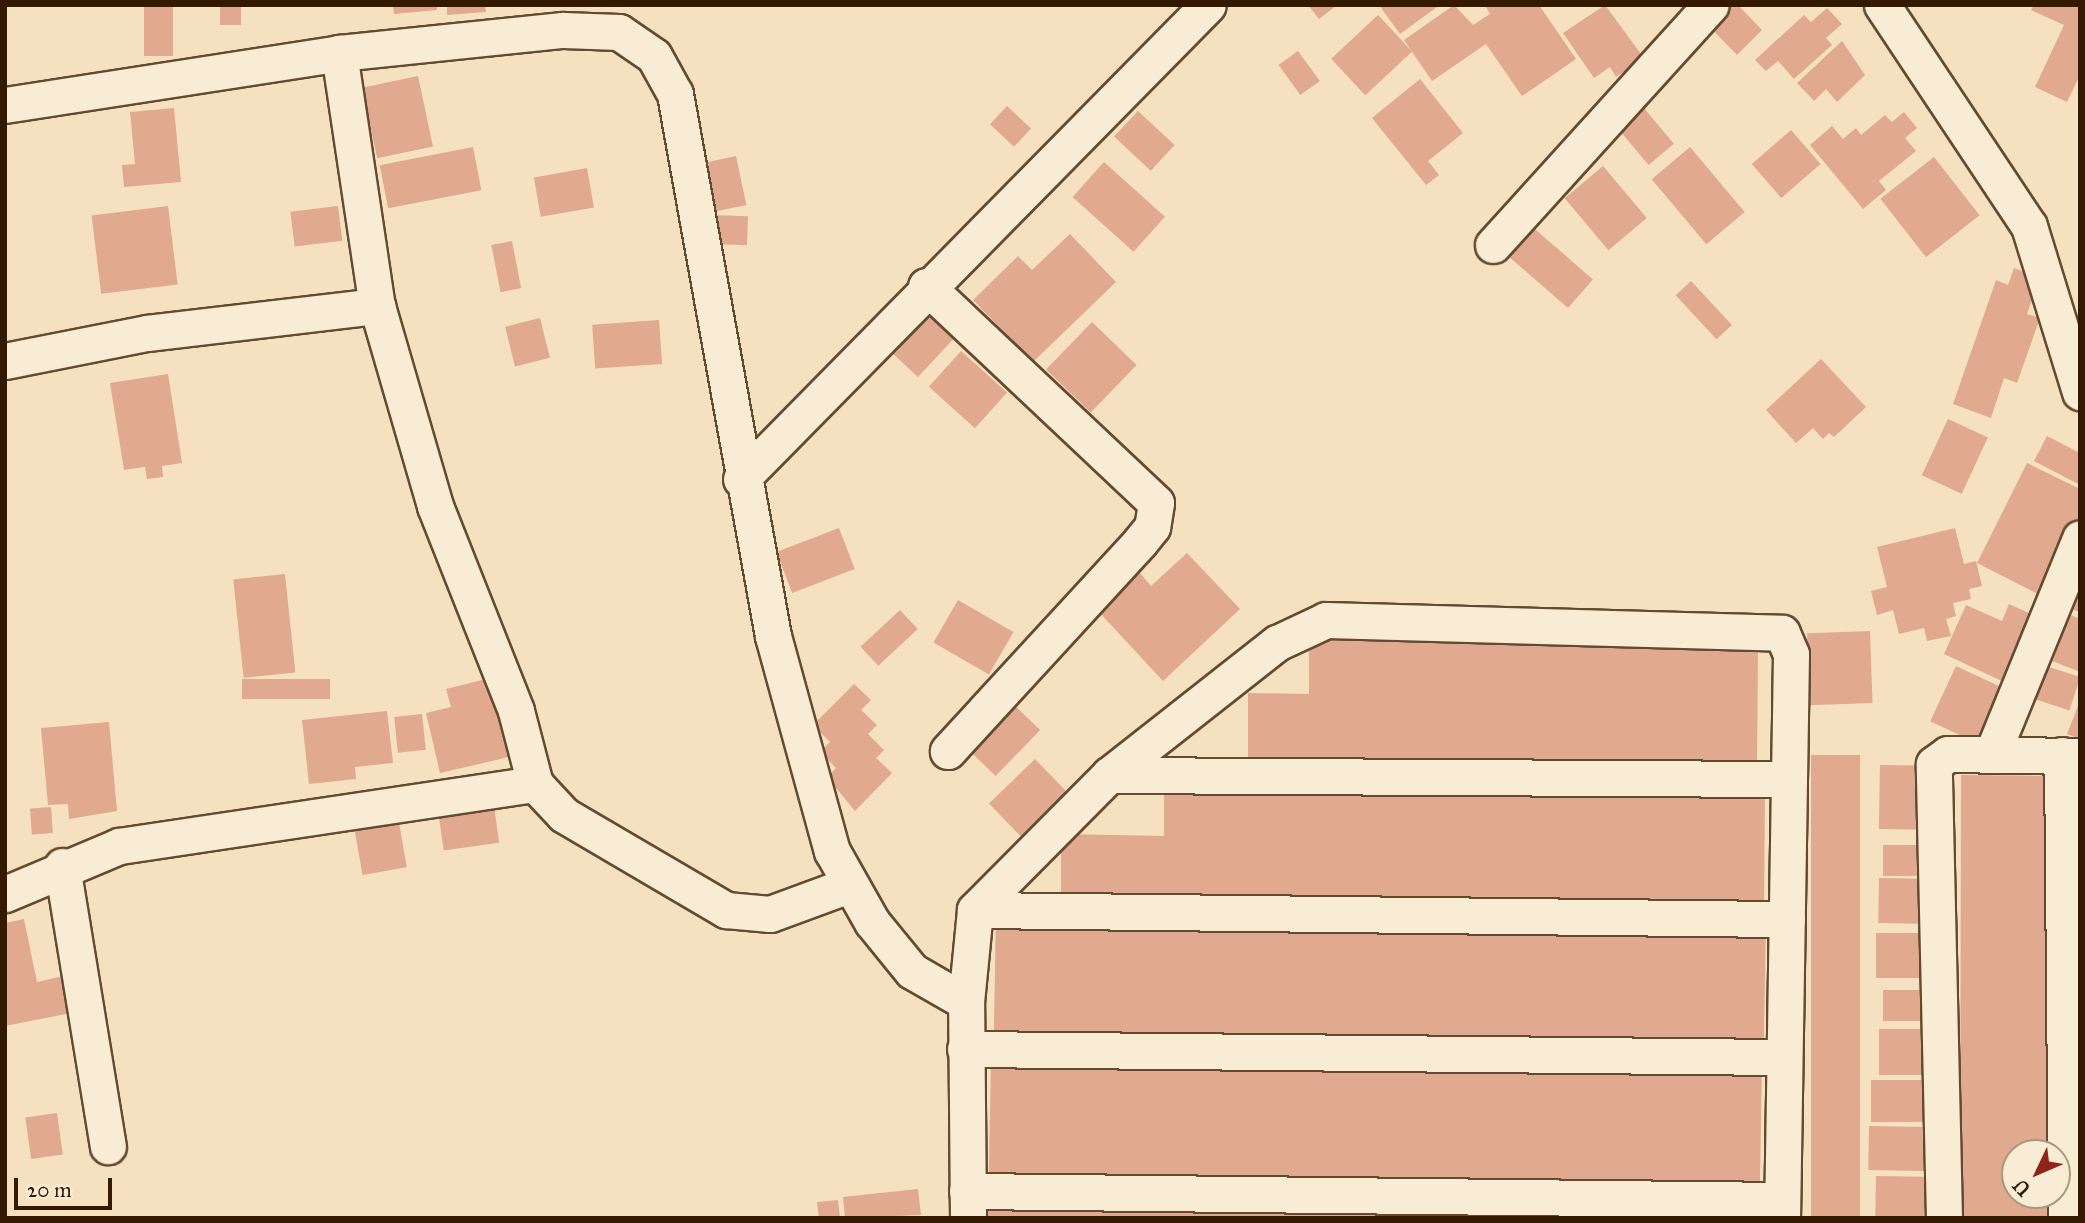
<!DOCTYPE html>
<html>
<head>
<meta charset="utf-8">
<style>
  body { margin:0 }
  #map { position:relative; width:2085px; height:1223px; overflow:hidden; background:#f5e1bf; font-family:"IM FELL Great Primer",serif }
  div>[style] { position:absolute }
  .building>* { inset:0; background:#e0a990; transform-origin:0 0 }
  .roads { filter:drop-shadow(2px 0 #644b30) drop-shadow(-2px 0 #644b30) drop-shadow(0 2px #644b30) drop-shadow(0 -2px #644b30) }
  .minor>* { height:35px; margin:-17.5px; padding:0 17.5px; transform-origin:17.5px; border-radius:17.5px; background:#f8ecd5 }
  span { translate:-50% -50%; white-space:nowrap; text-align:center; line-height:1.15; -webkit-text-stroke:7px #f8ecd5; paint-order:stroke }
  .frame { position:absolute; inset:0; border:7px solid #331900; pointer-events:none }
  .north { position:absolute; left:2001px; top:1139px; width:70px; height:70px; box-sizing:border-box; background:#f8ecd5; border:2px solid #a99880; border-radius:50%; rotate:226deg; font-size:19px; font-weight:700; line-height:28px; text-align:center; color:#331900 }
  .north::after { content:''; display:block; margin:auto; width:24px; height:32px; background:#8f2418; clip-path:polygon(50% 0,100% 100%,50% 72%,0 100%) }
  .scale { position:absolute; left:14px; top:1178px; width:98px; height:32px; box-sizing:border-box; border:4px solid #331900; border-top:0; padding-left:9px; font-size:21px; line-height:24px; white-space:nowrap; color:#331900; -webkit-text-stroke:5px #f8ecd5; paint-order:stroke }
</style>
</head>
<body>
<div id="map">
  <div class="building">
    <i style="left:144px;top:5px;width:29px;height:51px"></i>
    <i style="left:220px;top:5px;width:21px;height:20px"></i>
    <i style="clip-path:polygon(393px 5px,437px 5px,437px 10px,394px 14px)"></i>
    <i style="clip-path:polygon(447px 5px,485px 5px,486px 12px,447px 15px)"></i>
    <i style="clip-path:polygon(1308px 5px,1337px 5px,1319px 19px)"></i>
    <i style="clip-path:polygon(1379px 5px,1436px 5px,1437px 7px,1400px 34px)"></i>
    <i style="clip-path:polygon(1454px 5px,1473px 25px,1490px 14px,1485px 5px,1539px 5px,1576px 59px,1522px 96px,1486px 44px,1432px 81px,1404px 40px)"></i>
    <i style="clip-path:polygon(1605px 5px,1644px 58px,1616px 77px,1610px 67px,1594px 78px,1563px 33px)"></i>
    <i style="clip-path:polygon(1717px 5px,1738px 5px,1762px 30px,1737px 55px,1703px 20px)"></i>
    <i style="clip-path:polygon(2034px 5px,2080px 5px,2080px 75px,2067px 102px,2035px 87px,2064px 25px,2031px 10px)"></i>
    <i style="clip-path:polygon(1827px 8px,1842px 24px,1826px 38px,1832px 45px,1794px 79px,1778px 61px,1766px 71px,1755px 60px,1804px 15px,1811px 22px)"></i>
    <i style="left:1378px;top:15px;width:50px;height:64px;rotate:47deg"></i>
    <i style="clip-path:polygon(1842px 41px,1865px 75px,1837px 102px,1826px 89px,1814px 101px,1797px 83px)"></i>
    <i style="left:1298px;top:51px;width:37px;height:24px;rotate:54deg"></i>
    <i style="left:418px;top:76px;width:72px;height:57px;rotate:78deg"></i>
    <i style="clip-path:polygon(1420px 79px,1463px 133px,1428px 161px,1439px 175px,1426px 185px,1372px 118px)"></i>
    <i style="left:1007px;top:106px;width:33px;height:25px;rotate:43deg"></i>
    <i style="left:1643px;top:107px;width:48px;height:33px;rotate:50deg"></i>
    <i style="clip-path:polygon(174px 108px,181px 182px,124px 187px,122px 165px,135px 164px,130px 112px)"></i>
    <i style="left:1138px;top:111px;width:50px;height:35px;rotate:43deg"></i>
    <i style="clip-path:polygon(1904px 112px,1917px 128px,1905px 138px,1916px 151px,1879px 181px,1886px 190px,1863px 209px,1810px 145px,1832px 126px,1843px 139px,1856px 128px,1861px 135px,1885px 115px,1892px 122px)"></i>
    <i style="left:1791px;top:130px;width:45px;height:52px;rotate:49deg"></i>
    <i style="left:473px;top:147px;width:44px;height:95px;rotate:79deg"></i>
    <i style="left:1690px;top:147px;width:85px;height:50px;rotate:50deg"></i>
    <i style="left:736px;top:156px;width:50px;height:38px;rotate:78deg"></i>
    <i style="left:1934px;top:157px;width:74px;height:68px;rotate:52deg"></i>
    <i style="left:1104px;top:162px;width:82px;height:47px;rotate:42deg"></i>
    <i style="left:1603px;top:166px;width:68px;height:50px;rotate:50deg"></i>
    <i style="left:587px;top:168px;width:40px;height:54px;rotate:80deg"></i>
    <i style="left:168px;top:206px;width:79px;height:77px;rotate:83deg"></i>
    <i style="left:338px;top:206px;width:35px;height:48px;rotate:83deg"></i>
    <i style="left:710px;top:215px;width:38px;height:29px;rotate:2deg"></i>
    <i style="left:1528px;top:223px;width:86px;height:38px;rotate:41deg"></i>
    <i style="clip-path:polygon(1070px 234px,1116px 282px,1033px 362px,973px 300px,1018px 256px,1032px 270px)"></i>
    <i style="left:512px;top:241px;width:48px;height:21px;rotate:79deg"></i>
    <i style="clip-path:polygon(2014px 268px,2040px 277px,2027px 314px,2040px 318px,2017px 383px,2004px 378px,1991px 418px,1953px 404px,1996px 280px,2008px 285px)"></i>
    <i style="left:1691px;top:281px;width:60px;height:21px;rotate:47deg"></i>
    <i style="left:930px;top:298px;width:45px;height:66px;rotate:43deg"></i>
    <i style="left:540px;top:318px;width:41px;height:36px;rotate:76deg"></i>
    <i style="left:659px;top:320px;width:44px;height:67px;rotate:86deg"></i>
    <i style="left:1092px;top:322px;width:62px;height:66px;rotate:44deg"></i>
    <i style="left:961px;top:351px;width:62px;height:48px;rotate:42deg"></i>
    <i style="clip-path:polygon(1821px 359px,1866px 407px,1834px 437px,1829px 433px,1823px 439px,1813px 428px,1796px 443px,1766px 410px)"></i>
    <i style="clip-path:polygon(168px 374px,182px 463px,162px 466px,163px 477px,147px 479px,145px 467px,124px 470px,110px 383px)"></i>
    <i style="left:1948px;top:419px;width:44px;height:62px;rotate:25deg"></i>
    <i style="clip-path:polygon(2047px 436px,2080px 453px,2080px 485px,2034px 461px)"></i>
    <i style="clip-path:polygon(2027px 463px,2080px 489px,2080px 530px,2046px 598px,1977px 563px)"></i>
    <i style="left:839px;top:528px;width:44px;height:67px;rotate:69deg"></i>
    <i style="clip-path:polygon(1955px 528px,1964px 564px,1976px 561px,1982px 586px,1969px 589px,1971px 599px,1953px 603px,1956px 616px,1946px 619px,1951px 636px,1927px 641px,1924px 628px,1899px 634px,1893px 610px,1877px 615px,1871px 591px,1887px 587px,1877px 547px)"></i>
    <i style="clip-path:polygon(1187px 553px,1240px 609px,1163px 681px,1099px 612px,1140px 573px,1151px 586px)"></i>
    <i style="clip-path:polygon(2080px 561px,2080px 612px,2061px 606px)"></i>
    <i style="left:285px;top:574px;width:99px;height:52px;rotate:84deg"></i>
    <i style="left:958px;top:600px;width:64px;height:49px;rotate:30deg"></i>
    <i style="clip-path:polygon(2009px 604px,2035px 616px,2004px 682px,1944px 654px,1966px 605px,2002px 621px)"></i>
    <i style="clip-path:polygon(2055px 608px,2080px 619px,2080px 672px,2037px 655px)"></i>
    <i style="left:900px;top:610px;width:26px;height:54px;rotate:47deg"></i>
    <i style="left:1870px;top:631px;width:72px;height:63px;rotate:88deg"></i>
    <i style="clip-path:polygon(1309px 637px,1758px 642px,1757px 774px,1248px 768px,1248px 693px,1309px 694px)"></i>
    <i style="left:1956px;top:666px;width:56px;height:61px;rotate:25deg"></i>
    <i style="left:2046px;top:666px;width:36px;height:35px;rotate:18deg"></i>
    <i style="clip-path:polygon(490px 678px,509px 757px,440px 773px,426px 713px,451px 707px,446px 689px)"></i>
    <i style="left:330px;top:679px;width:20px;height:88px;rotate:90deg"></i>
    <i style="clip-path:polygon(854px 684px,871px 700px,861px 710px,877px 725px,868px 734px,884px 750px,876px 758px,892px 773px,855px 811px,827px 777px,836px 768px,820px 752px,830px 742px,813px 725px)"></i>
    <i style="left:1007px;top:698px;width:46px;height:64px;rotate:44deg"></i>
    <i style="clip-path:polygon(2080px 701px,2080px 739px,2067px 734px)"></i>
    <i style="clip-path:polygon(387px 711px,393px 763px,355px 767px,356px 779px,309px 784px,302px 720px)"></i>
    <i style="left:422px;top:714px;width:36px;height:28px;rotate:84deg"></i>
    <i style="clip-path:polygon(109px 722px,117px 811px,69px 819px,68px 804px,48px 805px,41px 728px)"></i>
    <i style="left:1811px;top:755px;width:49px;height:463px"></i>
    <i style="left:1035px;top:759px;width:46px;height:64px;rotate:46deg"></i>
    <i style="left:1880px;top:765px;width:50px;height:64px;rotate:1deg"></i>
    <i style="clip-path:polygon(1961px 775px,2056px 776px,2055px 1153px,2015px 1153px,2015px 1195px,2055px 1195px,2055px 1218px,1960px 1218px)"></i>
    <i style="clip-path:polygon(1164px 779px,1765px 785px,1764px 917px,1061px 909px,1061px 834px,1164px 836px)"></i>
    <i style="left:494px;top:806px;width:37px;height:56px;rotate:82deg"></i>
    <i style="left:51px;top:807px;width:26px;height:21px;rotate:86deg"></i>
    <i style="left:398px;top:817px;width:51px;height:45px;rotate:80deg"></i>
    <i style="left:1883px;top:845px;width:46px;height:31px"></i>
    <i style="left:1879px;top:878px;width:53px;height:45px;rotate:1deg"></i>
    <i style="left:996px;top:912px;width:770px;height:131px;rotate:1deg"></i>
    <i style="clip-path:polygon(24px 919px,37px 982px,68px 975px,76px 1012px,5px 1026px,5px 923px)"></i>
    <i style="left:1876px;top:933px;width:53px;height:45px"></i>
    <i style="left:1883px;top:990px;width:46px;height:31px"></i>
    <i style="left:1879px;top:1029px;width:46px;height:46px"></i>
    <i style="left:991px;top:1056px;width:771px;height:131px;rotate:1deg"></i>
    <i style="left:1871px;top:1080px;width:65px;height:42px"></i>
    <i style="left:57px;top:1113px;width:42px;height:32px;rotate:82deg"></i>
    <i style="left:1869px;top:1126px;width:68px;height:44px;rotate:1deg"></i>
    <i style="left:1876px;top:1176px;width:64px;height:42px;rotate:1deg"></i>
    <i style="clip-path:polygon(918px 1189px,921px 1215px,845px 1218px,843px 1197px)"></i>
    <i style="clip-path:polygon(985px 1197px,1755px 1206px,1755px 1218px,985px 1218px)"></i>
    <i style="clip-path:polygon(838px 1200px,840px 1218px,819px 1218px,817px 1202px)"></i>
  </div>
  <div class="roads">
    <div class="minor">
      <i style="left:1882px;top:5px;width:265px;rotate:56.4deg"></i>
      <i style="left:2029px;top:226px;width:174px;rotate:72.9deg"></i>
      <i style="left:339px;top:53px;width:256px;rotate:81.5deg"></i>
      <i style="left:377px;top:306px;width:208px;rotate:73.8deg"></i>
      <i style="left:435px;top:506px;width:220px;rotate:68.4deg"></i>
      <i style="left:516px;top:711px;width:75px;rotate:75.4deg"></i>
      <i style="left:535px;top:784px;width:42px;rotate:46.9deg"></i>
      <i style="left:564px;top:815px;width:188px;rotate:30.4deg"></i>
      <i style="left:726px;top:910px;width:44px;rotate:5.2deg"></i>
      <i style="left:770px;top:914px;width:84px;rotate:-20.2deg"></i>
      <i style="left:5px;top:105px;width:338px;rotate:-8.8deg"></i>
      <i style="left:339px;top:53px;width:225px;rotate:-5.9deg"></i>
      <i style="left:563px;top:30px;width:56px;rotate:2deg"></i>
      <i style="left:619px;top:32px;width:42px;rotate:34.4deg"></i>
      <i style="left:654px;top:56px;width:43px;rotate:61.1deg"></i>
      <i style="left:675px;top:94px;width:551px;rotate:79.75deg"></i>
      <i style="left:773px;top:636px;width:223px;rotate:74.7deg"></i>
      <i style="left:832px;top:851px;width:81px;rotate:60.6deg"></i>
      <i style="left:872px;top:922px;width:63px;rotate:50.8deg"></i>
      <i style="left:912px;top:971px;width:62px;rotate:29.9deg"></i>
      <i style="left:1493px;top:245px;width:324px;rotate:-47.8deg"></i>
      <i style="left:926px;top:286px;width:316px;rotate:43.3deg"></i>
      <i style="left:1156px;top:503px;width:24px;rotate:99deg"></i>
      <i style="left:1152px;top:527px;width:19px;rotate:129deg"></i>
      <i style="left:1140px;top:542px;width:284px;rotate:132.6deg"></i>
      <i style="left:5px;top:361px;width:145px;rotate:-11.2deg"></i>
      <i style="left:147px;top:333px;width:232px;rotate:-6.7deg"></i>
      <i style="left:741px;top:479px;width:665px;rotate:-45.43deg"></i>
      <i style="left:1992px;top:754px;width:233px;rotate:-67.8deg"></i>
      <i style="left:2062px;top:755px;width:463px;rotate:89.5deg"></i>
      <i style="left:1109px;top:775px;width:680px;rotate:0.34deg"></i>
      <i style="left:62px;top:866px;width:284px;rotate:80.7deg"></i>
      <i style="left:5px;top:894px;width:124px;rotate:-22.8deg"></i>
      <i style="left:119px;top:846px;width:421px;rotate:-8.5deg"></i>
      <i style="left:975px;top:910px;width:812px;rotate:0.64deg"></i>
      <i style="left:965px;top:1049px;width:818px;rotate:0.56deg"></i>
      <i style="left:967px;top:1191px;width:815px;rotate:0.63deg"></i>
      <i style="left:968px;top:1218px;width:216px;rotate:-90.5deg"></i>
      <i style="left:966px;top:1002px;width:92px;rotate:-84.4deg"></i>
      <i style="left:975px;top:910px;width:190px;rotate:-45.2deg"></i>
      <i style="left:1109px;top:775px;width:214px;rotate:-38.2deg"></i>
      <i style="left:1277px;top:643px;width:54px;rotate:-25.1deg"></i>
      <i style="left:1326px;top:620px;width:456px;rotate:1.6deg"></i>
      <i style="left:1782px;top:633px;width:23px;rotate:67deg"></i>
      <i style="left:1791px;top:654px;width:564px;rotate:90.91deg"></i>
      <i style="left:1944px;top:1218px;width:454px;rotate:-91.3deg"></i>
      <i style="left:1934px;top:764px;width:17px;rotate:-36deg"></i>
      <i style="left:1948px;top:754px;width:132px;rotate:0.9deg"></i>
    </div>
  </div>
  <div class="frame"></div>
  <div class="north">U</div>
  <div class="scale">20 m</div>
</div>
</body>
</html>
